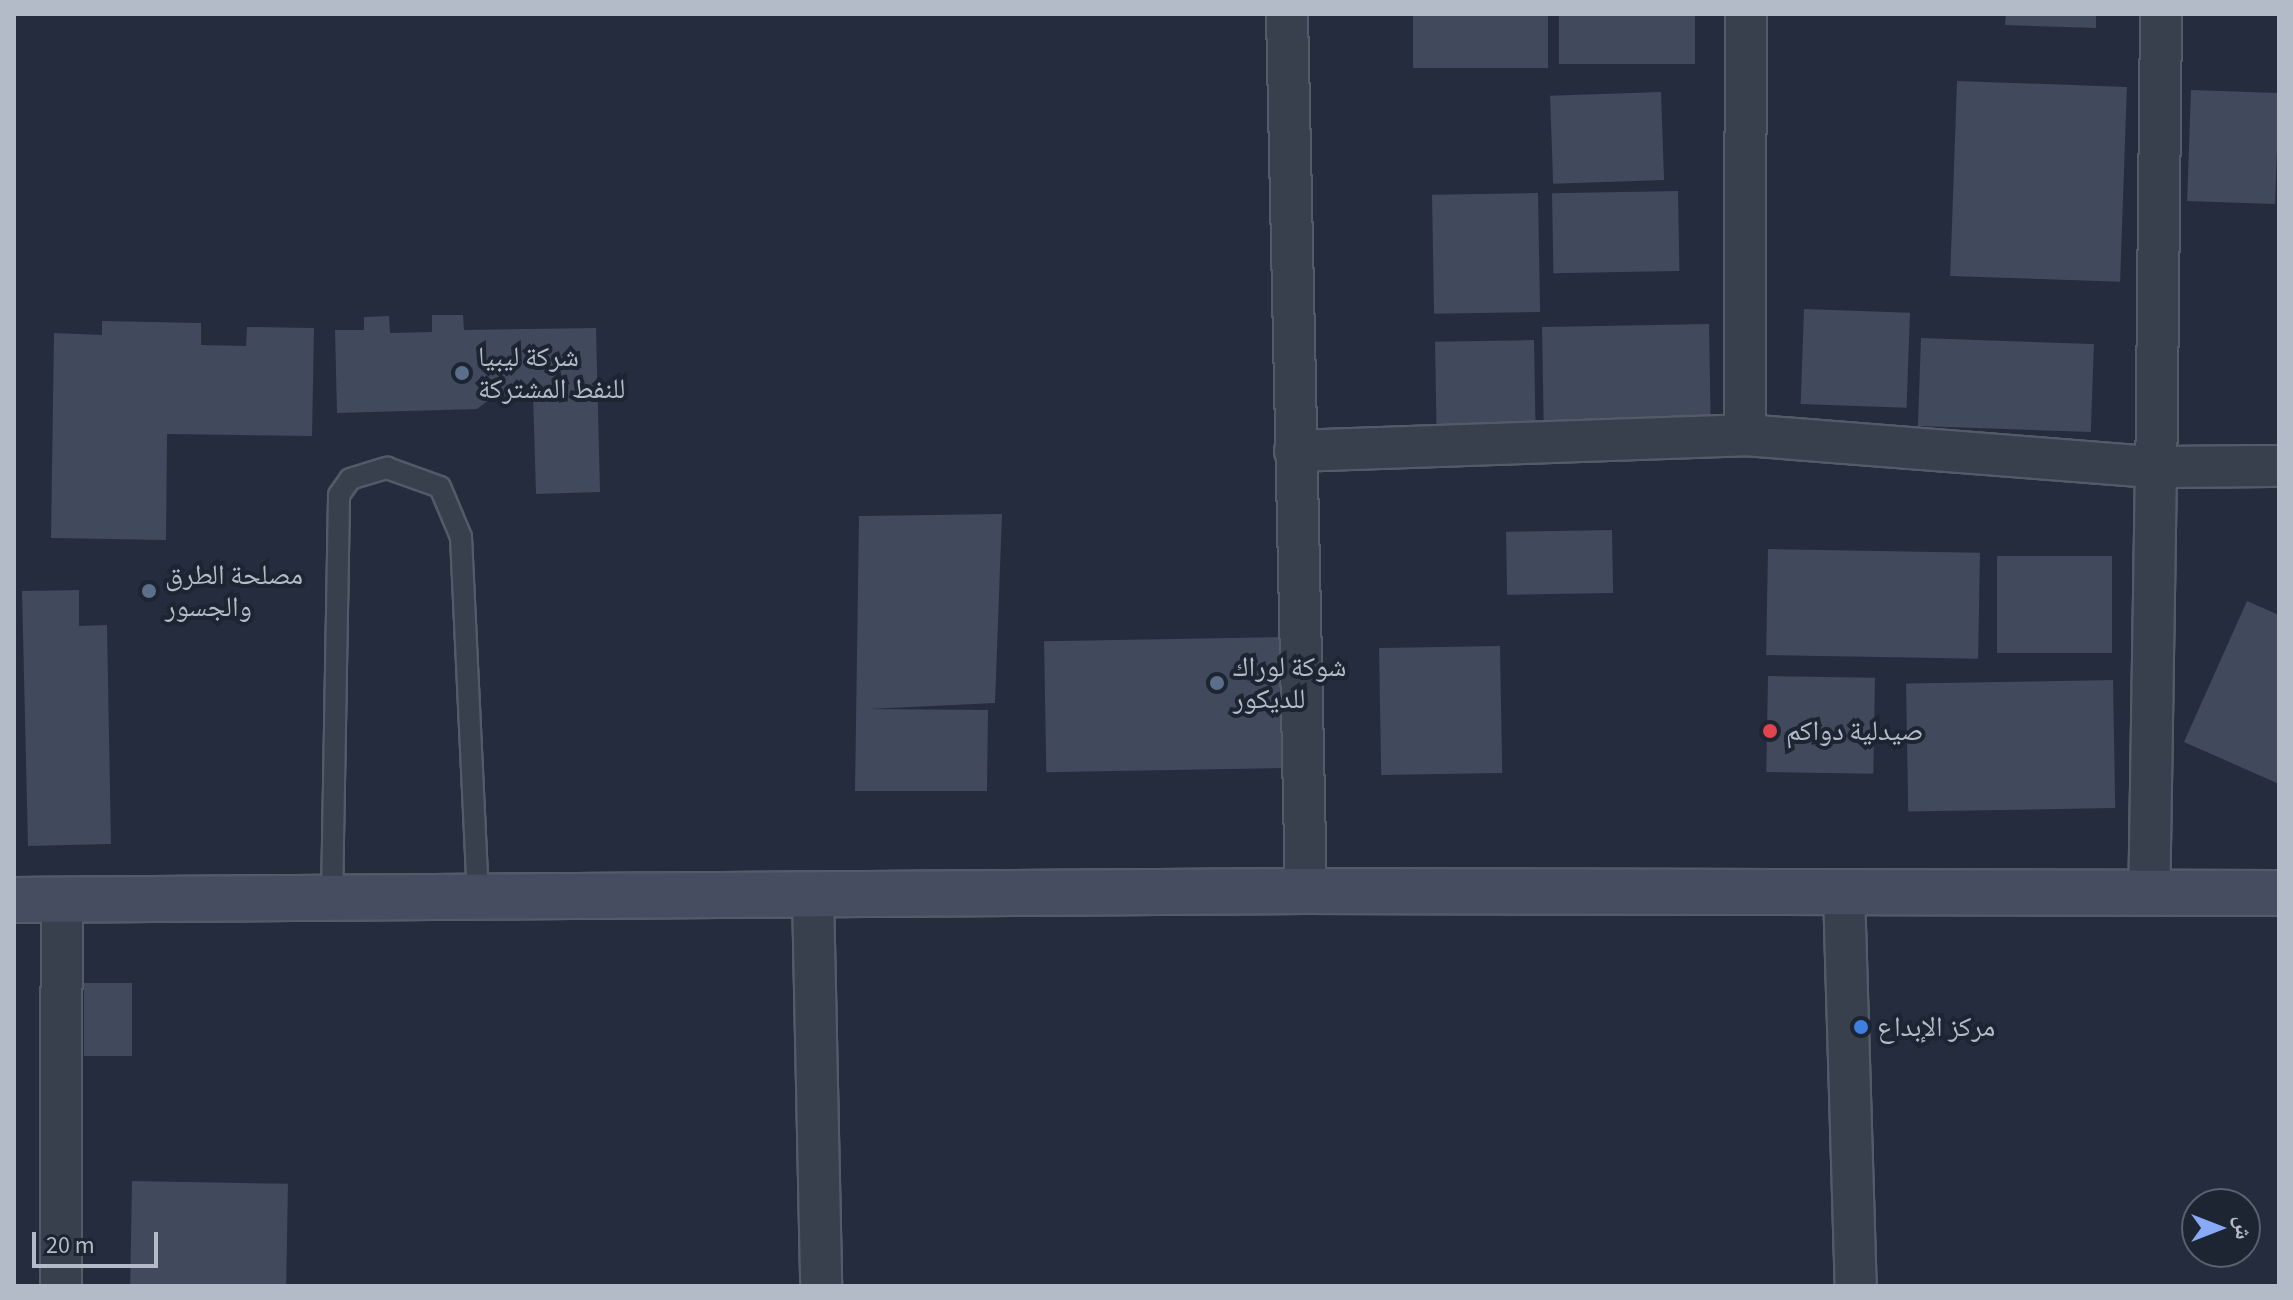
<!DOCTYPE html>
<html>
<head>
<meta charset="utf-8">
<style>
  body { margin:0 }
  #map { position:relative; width:2293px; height:1300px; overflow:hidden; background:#242c3d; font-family:"Source Sans 3","Noto Naskh Arabic",sans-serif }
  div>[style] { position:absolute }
  .building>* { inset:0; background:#404a5c; transform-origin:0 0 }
  .roads { filter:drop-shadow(2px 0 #535a68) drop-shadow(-2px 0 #535a68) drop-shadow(0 2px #535a68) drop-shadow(0 -2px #535a68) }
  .lane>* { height:20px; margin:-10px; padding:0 10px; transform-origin:10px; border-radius:10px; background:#383f4d }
  .street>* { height:40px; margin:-20px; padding:0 20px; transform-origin:20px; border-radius:20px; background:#383f4d }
  .secondary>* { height:44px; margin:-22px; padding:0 22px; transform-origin:22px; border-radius:22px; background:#464d60 }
  .dots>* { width:22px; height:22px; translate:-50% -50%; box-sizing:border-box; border:4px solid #1d2432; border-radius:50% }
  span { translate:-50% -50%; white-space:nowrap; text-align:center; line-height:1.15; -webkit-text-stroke:8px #1d2432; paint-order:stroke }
  .poi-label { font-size:28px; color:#b3bac8 }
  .left { translate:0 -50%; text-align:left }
  .frame { position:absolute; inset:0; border:16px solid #b3bac8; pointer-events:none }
  .north { position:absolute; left:2181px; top:1188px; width:80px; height:80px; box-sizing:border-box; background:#1d2432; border:2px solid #59606e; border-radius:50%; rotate:90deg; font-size:22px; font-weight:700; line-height:32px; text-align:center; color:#b3bac8 }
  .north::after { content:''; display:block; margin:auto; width:28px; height:36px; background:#89aaf7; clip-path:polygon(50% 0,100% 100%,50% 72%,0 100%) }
  .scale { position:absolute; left:32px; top:1232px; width:126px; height:36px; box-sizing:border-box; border:4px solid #b3bac8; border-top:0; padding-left:10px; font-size:24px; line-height:28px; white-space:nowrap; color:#b3bac8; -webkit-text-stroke:6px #1d2432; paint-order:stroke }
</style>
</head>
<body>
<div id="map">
  <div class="building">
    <i style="left:1413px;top:14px;width:135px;height:54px"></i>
    <i style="left:1559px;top:14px;width:136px;height:50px"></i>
    <i style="clip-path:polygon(2006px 14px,2096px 14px,2096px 28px,2005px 25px)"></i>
    <i style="left:1957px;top:81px;width:170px;height:195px;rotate:2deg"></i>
    <i style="left:2191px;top:90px;width:88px;height:111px;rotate:2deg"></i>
    <i style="left:1661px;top:92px;width:88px;height:111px;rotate:88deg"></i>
    <i style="left:1678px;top:191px;width:80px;height:126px;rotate:89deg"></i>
    <i style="left:1538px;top:193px;width:119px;height:106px;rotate:89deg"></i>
    <i style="left:1804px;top:309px;width:106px;height:95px;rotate:2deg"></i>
    <i style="clip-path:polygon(432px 315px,463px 315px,464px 330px,596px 328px,600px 492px,536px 494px,533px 395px,494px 396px,477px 409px,337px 413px,335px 330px,364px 330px,364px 317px,389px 316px,390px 333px,432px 332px)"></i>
    <i style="clip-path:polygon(102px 321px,201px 323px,201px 345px,246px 346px,247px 327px,314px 328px,312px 436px,167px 434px,166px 540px,51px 538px,54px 333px,102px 335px)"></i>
    <i style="left:1709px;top:324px;width:94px;height:167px;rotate:89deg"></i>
    <i style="left:1921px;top:338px;width:173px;height:88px;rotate:2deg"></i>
    <i style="left:1534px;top:340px;width:84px;height:99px;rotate:89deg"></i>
    <i style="clip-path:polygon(1002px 514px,995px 703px,869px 709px,988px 710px,987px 791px,855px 791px,859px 516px)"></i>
    <i style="left:1612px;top:530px;width:63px;height:106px;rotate:89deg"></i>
    <i style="left:1768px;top:549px;width:212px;height:106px;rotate:1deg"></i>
    <i style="left:1997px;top:556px;width:115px;height:97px"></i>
    <i style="clip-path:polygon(79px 590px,79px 626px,107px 625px,111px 844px,28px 846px,22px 591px)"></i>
    <i style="clip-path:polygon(2247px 601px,2279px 615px,2279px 784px,2184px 742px)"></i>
    <i style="left:1284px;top:637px;width:131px;height:240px;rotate:89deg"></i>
    <i style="left:1500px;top:646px;width:127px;height:121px;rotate:89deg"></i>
    <i style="left:1768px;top:676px;width:107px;height:96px;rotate:1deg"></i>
    <i style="left:2113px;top:680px;width:128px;height:207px;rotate:89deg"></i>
    <i style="left:84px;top:983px;width:48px;height:73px"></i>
    <i style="left:132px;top:1181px;width:156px;height:105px;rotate:1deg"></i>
  </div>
  <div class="roads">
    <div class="lane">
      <i style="left:332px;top:898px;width:403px;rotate:-89deg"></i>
      <i style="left:339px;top:495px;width:19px;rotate:-55deg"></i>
      <i style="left:350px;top:479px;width:39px;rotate:-17deg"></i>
      <i style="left:387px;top:468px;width:56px;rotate:19.7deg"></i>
      <i style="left:440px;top:487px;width:54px;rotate:67.2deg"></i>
      <i style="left:461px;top:537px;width:360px;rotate:87.3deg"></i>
    </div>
    <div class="street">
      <i style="left:1287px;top:14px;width:877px;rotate:88.76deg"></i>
      <i style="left:2161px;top:14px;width:453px;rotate:90.6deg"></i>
      <i style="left:2156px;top:467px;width:123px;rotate:-0.5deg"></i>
      <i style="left:1745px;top:435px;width:421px;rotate:-89.9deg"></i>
      <i style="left:1295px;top:451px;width:450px;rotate:-2deg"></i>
      <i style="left:1745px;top:435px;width:412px;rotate:4.5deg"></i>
      <i style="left:2156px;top:467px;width:427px;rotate:90.9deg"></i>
      <i style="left:1844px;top:892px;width:394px;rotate:88.3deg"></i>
      <i style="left:813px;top:894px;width:392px;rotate:88.8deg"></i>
      <i style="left:61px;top:1286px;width:387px;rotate:-89.9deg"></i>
    </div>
    <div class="secondary">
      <i style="left:14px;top:900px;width:1292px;rotate:-0.4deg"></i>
      <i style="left:1306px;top:891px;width:973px;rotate:0.12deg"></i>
    </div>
  </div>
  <div class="dots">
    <i style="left:462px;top:373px;background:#5c6f8a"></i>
    <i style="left:149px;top:591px;background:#5c6f8a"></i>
    <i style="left:1217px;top:683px;background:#5c6f8a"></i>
    <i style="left:1770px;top:731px;background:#e0444e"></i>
    <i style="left:1861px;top:1027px;background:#3f7fe0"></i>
  </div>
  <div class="poi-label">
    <span class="left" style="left:478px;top:373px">شركة ليبيا<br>للنفط المشتركة</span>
    <span class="left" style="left:165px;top:591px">مصلحة الطرق<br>والجسور</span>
    <span class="left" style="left:1233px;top:683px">شوكة لوراك<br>للديكور</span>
    <span class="left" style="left:1786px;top:731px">صيدلية دواكم</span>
    <span class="left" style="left:1877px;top:1027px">مركز الإبداع</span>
  </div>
  <div class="frame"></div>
  <div class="north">ش</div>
  <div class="scale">20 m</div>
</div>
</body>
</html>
